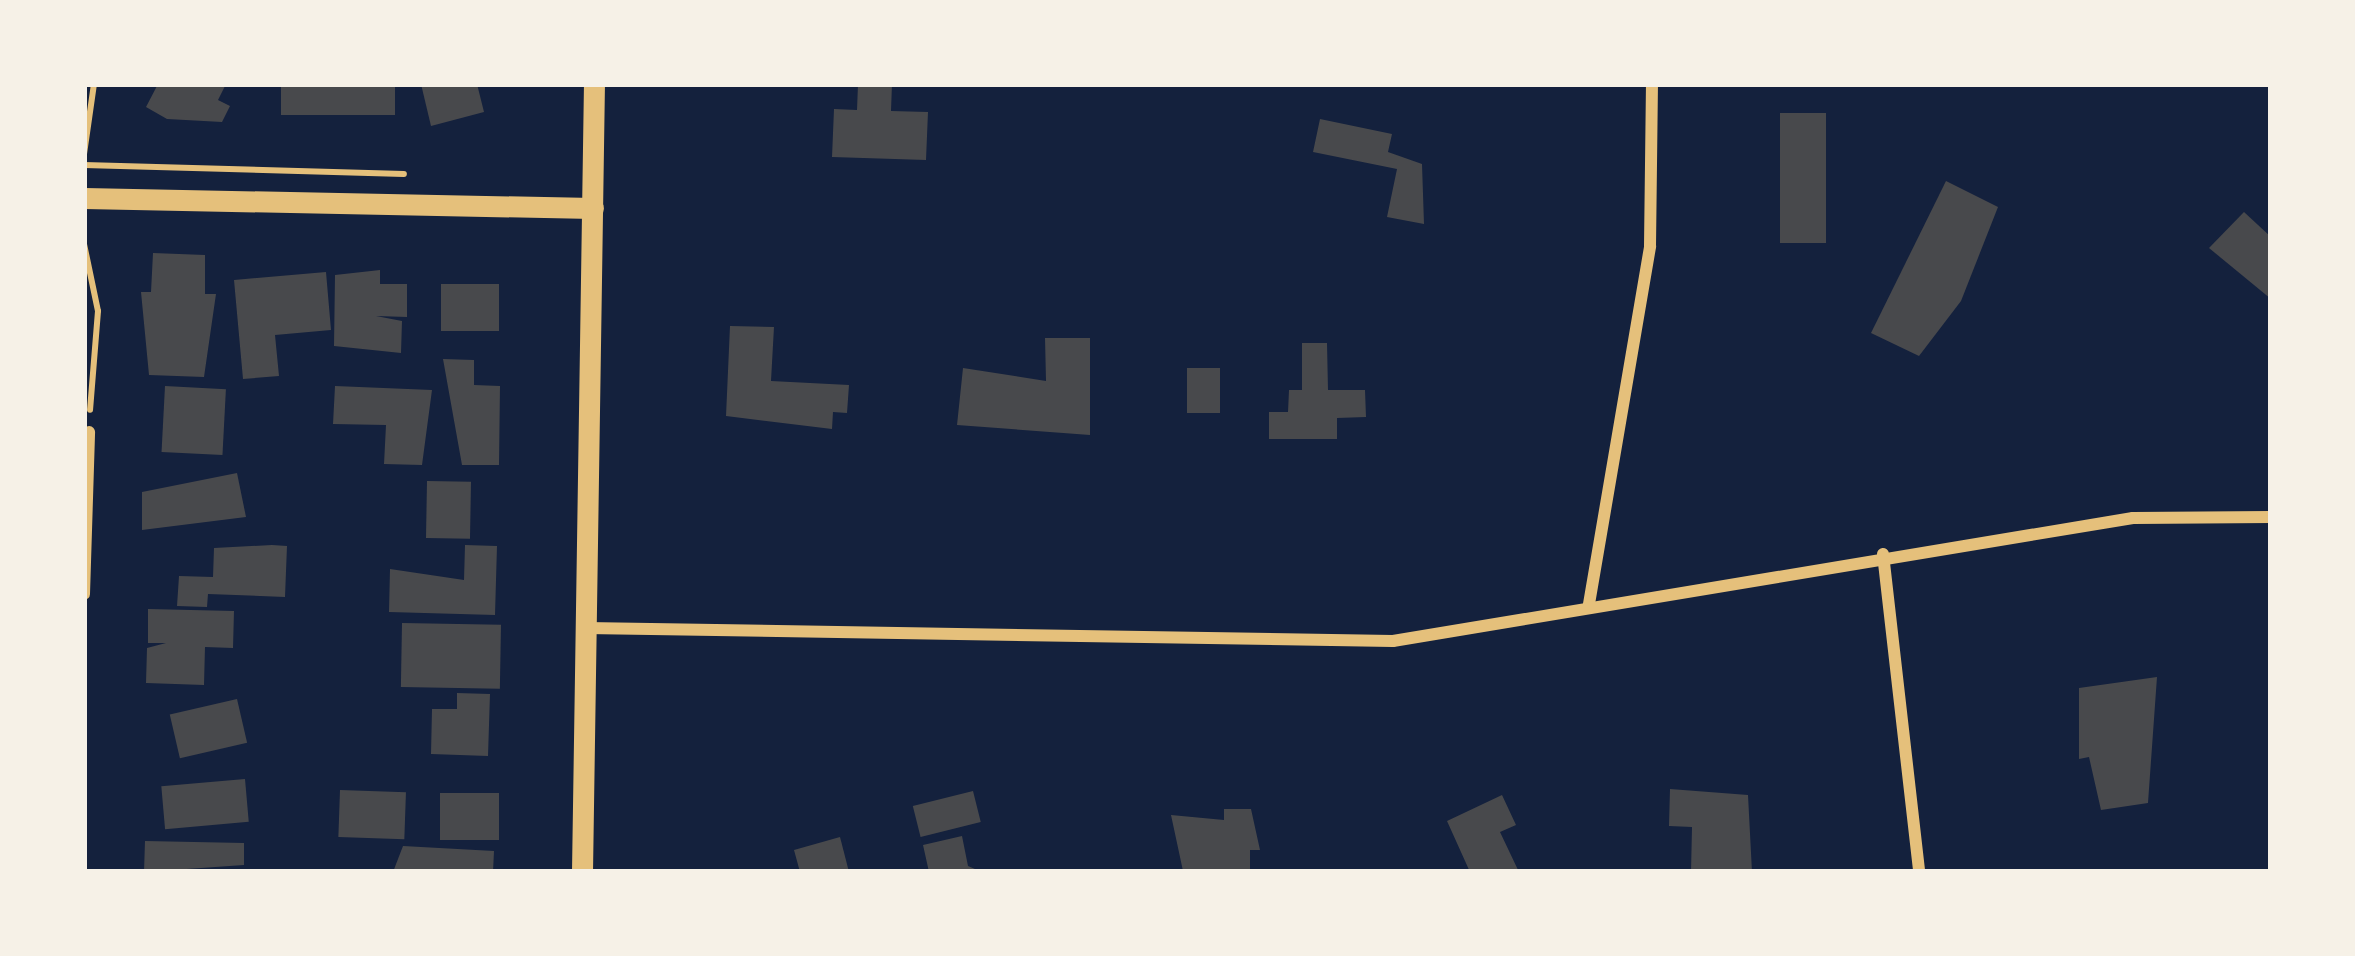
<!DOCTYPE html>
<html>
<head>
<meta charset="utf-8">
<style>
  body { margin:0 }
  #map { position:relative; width:2355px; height:956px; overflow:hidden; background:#14213d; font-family:"Work Sans",sans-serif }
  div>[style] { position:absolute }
  .building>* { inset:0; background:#48494c; transform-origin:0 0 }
  .path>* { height:6px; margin:-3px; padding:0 3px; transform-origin:3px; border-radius:3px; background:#e5c07b }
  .minor>* { height:12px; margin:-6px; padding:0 6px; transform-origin:6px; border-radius:6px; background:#e5c07b }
  .tertiary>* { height:21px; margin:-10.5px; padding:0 10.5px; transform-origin:10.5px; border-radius:10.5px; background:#e5c07b }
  span { translate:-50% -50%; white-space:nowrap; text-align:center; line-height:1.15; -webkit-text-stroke:10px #f6f1e7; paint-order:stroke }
  .frame { position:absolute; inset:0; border:87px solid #f6f1e7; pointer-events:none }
</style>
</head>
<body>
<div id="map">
  <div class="building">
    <i style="clip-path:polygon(158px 84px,226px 84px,218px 100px,230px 106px,222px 122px,167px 119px,146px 107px)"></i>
    <i style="left:281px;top:84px;width:114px;height:31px"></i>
    <i style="clip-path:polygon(421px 84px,477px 84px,484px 112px,431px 126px)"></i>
    <i style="clip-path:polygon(858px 84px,892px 84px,891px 111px,928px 112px,926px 160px,832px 157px,834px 109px,857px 110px)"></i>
    <i style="left:1780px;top:113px;width:46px;height:130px"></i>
    <i style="clip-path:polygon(1320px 119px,1392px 134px,1388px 152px,1422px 164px,1424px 224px,1387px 217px,1397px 169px,1313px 152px)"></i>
    <i style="clip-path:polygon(1946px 181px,1998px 207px,1961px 301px,1919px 356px,1871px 333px)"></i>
    <i style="clip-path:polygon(2244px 212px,2271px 237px,2271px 299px,2209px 248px)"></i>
    <i style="clip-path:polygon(153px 253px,205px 255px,205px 294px,216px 294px,204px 377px,149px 375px,141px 292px,151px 292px)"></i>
    <i style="clip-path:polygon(380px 270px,380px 284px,407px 284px,407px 317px,376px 316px,402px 321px,401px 353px,334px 346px,335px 275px)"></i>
    <i style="clip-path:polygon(326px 272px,331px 330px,275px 335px,279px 376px,243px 379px,234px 280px)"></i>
    <i style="left:499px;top:284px;width:47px;height:58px;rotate:90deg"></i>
    <i style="clip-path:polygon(730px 326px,774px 327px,771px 381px,849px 385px,847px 413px,833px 412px,832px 429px,726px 416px)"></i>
    <i style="clip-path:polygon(1045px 338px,1090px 338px,1090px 435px,957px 425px,963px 368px,1046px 381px)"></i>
    <i style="clip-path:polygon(1302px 343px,1327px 343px,1328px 390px,1365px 390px,1366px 417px,1337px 418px,1337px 439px,1269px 439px,1269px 412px,1288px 412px,1289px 390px,1302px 390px)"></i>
    <i style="clip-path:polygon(443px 359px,474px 360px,474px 385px,500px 386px,499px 465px,462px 465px)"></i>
    <i style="left:1187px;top:368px;width:33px;height:45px"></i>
    <i style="left:165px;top:386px;width:61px;height:66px;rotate:3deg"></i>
    <i style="clip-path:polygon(335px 386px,432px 390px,422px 465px,384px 464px,386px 425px,333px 424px)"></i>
    <i style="clip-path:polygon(237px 473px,246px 517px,142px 530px,142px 492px)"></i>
    <i style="left:427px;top:481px;width:44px;height:57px;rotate:1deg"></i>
    <i style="clip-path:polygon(272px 545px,287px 546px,285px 597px,208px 594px,207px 607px,177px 606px,179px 576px,213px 577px,214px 548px)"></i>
    <i style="clip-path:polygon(465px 545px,497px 546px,495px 615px,389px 612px,390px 569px,464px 580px)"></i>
    <i style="clip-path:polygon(148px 609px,234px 611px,233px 648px,205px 647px,204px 685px,146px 683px,147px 648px,166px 643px,148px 643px)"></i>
    <i style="left:402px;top:623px;width:99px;height:64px;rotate:1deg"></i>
    <i style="clip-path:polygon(2157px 677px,2148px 803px,2101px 810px,2089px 757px,2079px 759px,2079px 688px)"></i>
    <i style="clip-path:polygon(457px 693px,490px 694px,488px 756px,431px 754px,432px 709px,457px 709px)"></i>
    <i style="left:237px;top:699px;width:45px;height:69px;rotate:77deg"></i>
    <i style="left:245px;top:779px;width:43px;height:84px;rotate:85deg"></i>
    <i style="clip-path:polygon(1670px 789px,1748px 795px,1752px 872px,1691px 872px,1692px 827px,1669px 826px)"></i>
    <i style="left:340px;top:790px;width:66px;height:47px;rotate:2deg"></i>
    <i style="left:973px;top:791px;width:32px;height:62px;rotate:76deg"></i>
    <i style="left:440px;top:793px;width:59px;height:47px"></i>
    <i style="clip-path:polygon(1502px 795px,1516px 825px,1500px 832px,1519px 872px,1470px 872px,1447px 821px)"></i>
    <i style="clip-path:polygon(1224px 809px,1251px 809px,1260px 850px,1250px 850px,1250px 869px,1183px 871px,1171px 815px,1224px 820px)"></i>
    <i style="clip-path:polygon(962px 836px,968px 866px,982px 872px,929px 872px,923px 845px)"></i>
    <i style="clip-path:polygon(840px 837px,849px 872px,800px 872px,794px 850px)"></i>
    <i style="clip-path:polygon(145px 841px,244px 843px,244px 865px,144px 872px)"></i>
    <i style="clip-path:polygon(403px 846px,494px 851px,493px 872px,393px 872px)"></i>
  </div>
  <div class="path">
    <i style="left:84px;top:154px;width:71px;rotate:-81.9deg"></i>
    <i style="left:84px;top:165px;width:320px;rotate:1.6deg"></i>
    <i style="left:84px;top:244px;width:68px;rotate:78.2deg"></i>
    <i style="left:98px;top:311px;width:99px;rotate:94.6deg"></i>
  </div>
  <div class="minor">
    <i style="left:1883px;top:554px;width:320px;rotate:83.5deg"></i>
    <i style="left:84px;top:594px;width:162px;rotate:-88.2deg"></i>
    <i style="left:1589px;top:604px;width:363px;rotate:-80.3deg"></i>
    <i style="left:1650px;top:246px;width:162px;rotate:-89.3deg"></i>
    <i style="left:586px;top:628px;width:807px;rotate:0.92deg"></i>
    <i style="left:1393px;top:641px;width:750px;rotate:-9.44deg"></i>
    <i style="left:2133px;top:518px;width:138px;rotate:-0.4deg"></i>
  </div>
  <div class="tertiary">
    <i style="left:84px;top:198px;width:509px;rotate:1.13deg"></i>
    <i style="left:582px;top:872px;width:788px;rotate:-89.13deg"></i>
  </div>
  <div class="frame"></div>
</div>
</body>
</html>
